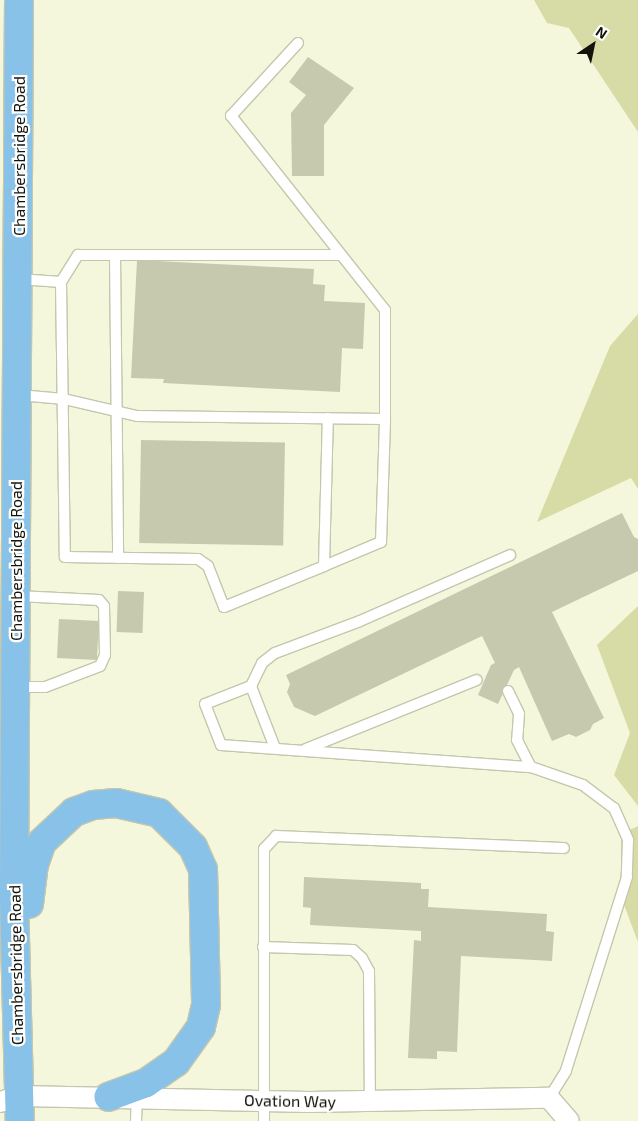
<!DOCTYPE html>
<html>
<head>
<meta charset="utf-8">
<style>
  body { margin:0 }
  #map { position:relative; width:638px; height:1121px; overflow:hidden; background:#f4f7db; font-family:"Exo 2",sans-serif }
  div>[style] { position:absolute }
  .green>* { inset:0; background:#d7dca6 }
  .building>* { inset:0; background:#c6c9ae; transform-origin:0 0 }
  .roads { filter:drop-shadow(1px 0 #c4c7ac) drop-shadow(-1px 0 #c4c7ac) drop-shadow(0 1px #c4c7ac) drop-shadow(0 -1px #c4c7ac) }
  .service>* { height:10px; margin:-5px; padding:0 5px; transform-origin:5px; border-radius:5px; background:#fff }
  .minor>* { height:20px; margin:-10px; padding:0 10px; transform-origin:10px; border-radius:10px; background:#fff }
  .primary>* { height:28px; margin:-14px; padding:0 14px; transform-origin:14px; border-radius:14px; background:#89c2e9 }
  span { translate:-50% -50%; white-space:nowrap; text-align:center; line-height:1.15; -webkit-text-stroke:4.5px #fff; paint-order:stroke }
  .street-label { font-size:16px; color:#12130a }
  .north { position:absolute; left:568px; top:20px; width:50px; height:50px; -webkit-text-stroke:4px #fff; paint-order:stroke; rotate:34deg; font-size:14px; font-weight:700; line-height:20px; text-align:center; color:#12130a }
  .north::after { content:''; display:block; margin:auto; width:18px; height:22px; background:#12130a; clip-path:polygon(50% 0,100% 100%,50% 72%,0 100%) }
</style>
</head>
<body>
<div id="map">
  <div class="green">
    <i style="clip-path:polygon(534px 0,638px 0,638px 132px,569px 28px,547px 23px)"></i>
    <i style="clip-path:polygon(638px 314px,638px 489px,631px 478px,537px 522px,610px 346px)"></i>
    <i style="clip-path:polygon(638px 606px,638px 806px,614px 775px,630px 733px,597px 645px)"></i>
    <i style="clip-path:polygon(638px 826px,638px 942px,621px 897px,621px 834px)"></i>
  </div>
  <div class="building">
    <i style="clip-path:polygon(308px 57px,354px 88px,324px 125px,324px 176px,292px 176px,291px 113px,306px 95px,289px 82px)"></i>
    <i style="clip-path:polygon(137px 260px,314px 269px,313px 284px,325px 285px,324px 301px,365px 303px,363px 349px,342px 348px,340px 392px,163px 383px,164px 379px,131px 378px)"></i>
    <i style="left:141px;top:440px;width:144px;height:103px;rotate:1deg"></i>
    <i style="clip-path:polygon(622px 513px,634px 537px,638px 539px,638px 571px,552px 612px,604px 718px,593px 724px,590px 730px,576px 737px,569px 734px,552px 741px,519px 667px,514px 670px,498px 704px,478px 695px,491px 665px,495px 663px,482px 636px,315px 716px,294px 707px,287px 692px,290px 684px,286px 675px)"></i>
    <i style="left:118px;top:591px;width:26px;height:41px;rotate:2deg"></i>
    <i style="left:59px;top:619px;width:40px;height:39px;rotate:3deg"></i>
    <i style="clip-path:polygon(304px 877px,421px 883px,421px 889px,429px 889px,428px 907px,547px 914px,546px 931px,554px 932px,552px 961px,461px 956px,457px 1052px,437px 1051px,437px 1059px,408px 1058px,414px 940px,421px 941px,421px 931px,310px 925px,311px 908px,303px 907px)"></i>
  </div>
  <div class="roads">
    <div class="service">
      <i style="left:115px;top:255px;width:303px;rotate:89.4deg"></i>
      <i style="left:19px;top:279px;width:42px;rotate:4.1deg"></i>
      <i style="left:61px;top:282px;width:32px;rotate:-58deg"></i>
      <i style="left:78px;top:255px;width:262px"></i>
      <i style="left:61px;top:282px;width:275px;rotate:89.2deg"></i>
      <i style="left:65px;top:557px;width:133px;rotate:0.9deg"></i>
      <i style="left:198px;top:559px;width:12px;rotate:35deg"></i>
      <i style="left:208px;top:566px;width:44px;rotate:68.7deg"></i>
      <i style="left:224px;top:607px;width:108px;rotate:-22.3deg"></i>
      <i style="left:324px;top:566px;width:148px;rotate:-88.5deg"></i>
      <i style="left:19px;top:395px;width:45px;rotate:5.1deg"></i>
      <i style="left:64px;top:399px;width:75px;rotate:13.1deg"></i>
      <i style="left:137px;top:416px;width:248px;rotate:0.7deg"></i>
      <i style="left:385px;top:419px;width:109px;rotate:-90deg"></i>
      <i style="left:385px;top:310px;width:248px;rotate:-128.4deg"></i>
      <i style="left:231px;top:116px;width:99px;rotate:-47.5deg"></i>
      <i style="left:324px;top:566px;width:62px;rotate:-22.8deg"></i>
      <i style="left:381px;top:542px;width:123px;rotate:-88.1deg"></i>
      <i style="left:17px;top:596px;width:82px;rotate:2.8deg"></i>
      <i style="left:99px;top:600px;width:8px;rotate:50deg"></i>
      <i style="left:104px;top:606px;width:49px;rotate:88.8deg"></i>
      <i style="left:105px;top:655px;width:12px;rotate:114deg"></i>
      <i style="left:100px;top:666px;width:59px;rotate:159.1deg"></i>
      <i style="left:45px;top:687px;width:28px;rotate:180deg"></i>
      <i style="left:251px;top:686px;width:25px;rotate:-64deg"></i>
      <i style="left:262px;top:663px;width:16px;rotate:-38deg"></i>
      <i style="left:275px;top:653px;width:91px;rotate:-20.6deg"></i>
      <i style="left:360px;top:621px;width:164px;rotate:-23.7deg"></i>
      <i style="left:508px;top:691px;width:25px;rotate:64deg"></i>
      <i style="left:519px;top:714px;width:26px;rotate:94deg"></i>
      <i style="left:517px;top:740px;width:30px;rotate:63deg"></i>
      <i style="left:275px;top:748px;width:66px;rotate:-111.2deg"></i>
      <i style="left:251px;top:686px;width:49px;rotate:158.6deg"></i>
      <i style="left:205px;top:704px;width:44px;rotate:68.7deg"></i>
      <i style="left:221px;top:745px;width:311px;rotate:4.1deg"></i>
      <i style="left:531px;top:767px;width:55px;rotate:19.1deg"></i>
      <i style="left:583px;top:785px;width:39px;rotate:37deg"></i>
      <i style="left:614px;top:808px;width:35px;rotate:66deg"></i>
      <i style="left:628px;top:840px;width:37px;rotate:92deg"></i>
      <i style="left:627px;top:877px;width:203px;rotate:107.5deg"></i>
      <i style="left:566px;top:1071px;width:32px;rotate:122deg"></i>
      <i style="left:306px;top:749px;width:184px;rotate:-22deg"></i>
      <i style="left:263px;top:947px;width:90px;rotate:1.9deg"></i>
      <i style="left:353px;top:950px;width:12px;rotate:42deg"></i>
      <i style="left:362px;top:958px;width:15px;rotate:62deg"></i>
      <i style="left:369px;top:971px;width:130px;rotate:89.6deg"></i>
      <i style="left:136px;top:1121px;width:23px;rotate:-88deg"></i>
      <i style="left:264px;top:1121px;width:272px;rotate:-90deg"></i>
      <i style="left:264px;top:849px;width:18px;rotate:-47deg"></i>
      <i style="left:276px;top:836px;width:288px;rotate:2.4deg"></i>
    </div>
    <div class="minor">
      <i style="left:0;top:1102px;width:21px;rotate:-17deg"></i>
      <i style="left:20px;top:1096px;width:289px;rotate:1.2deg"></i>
      <i style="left:309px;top:1102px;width:240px;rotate:-1deg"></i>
      <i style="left:549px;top:1098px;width:30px;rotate:49deg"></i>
    </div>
    <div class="primary">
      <i style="left:19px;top:0;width:899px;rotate:90.32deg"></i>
      <i style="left:14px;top:899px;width:222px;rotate:88.5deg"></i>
      <i style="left:29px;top:904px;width:39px;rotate:-83deg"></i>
      <i style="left:34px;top:865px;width:24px;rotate:-71deg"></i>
      <i style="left:42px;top:842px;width:44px;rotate:-43.2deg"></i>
      <i style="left:74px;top:812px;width:20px;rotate:-20deg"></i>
      <i style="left:93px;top:805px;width:23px;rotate:-5deg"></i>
      <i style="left:116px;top:803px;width:44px;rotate:13.1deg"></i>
      <i style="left:159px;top:813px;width:48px;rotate:45deg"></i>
      <i style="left:193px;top:847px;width:24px;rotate:66deg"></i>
      <i style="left:203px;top:869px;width:136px;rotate:88.7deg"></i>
      <i style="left:206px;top:1005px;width:23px;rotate:103deg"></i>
      <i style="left:201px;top:1027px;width:43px;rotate:125.5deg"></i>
      <i style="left:176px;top:1062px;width:37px;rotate:145deg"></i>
      <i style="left:146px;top:1083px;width:40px;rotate:159.8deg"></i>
    </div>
  </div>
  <div class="street-label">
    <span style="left:19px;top:156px;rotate:-90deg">Chambersbridge Road</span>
    <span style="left:16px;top:561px;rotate:-90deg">Chambersbridge Road</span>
    <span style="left:16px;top:965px;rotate:-91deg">Chambersbridge Road</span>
    <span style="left:290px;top:1101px;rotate:1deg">Ovation Way</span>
  </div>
  <div class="north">N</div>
</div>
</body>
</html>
